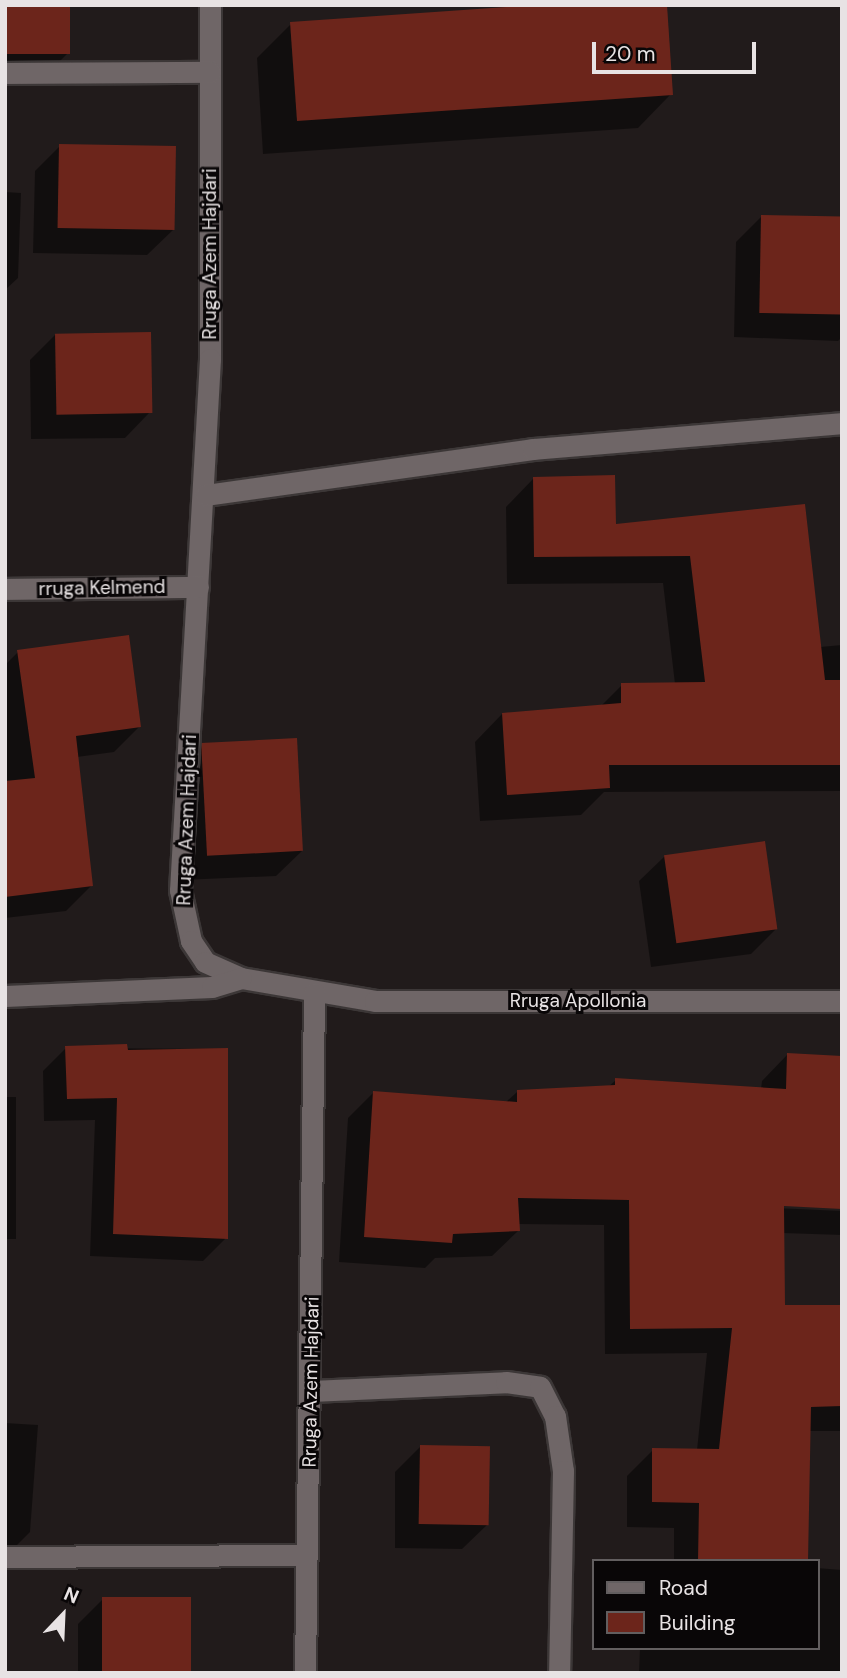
<!DOCTYPE html>
<html>
<head>
<meta charset="utf-8">
<style>
  body { margin:0 }
  #map { position:relative; width:847px; height:1678px; overflow:hidden; background:#211b1b; font-family:"DM Sans",sans-serif }
  div>[style] { position:absolute }
  .shadow>* { inset:0; background:#0007; transform-origin:0 0 }
  .building>* { inset:0; background:#6c251b; transform-origin:0 0 }
  .roads { filter:drop-shadow(2px 0 #3c3737) drop-shadow(-2px 0 #3c3737) drop-shadow(0 2px #3c3737) drop-shadow(0 -2px #3c3737) }
  .minor>* { height:21px; margin:-10.5px; padding:0 10.5px; transform-origin:10.5px; border-radius:10.5px; background:#6f6667 }
  span { translate:-50% -50%; white-space:nowrap; text-align:center; line-height:1.15; -webkit-text-stroke:6px #090607; paint-order:stroke }
  .street-label { font-size:19px; color:#e8e3e4 }
  .frame { position:absolute; inset:0; border:7px solid #e8e3e4; pointer-events:none }
  .legend { position:absolute; left:592px; top:1559px; width:228px; height:91px; box-sizing:border-box; background:#090607; border:2px solid #625e5f; margin:0; padding:9px 12px; list-style:none; font-size:21px; color:#e8e3e4 }
  .legend li { display:flex; align-items:center; gap:14px; height:35px }
  .legend b { width:35px; border:2px solid #625e5f }
  .north { position:absolute; left:28px; top:1580px; width:70px; height:70px; -webkit-text-stroke:5px #090607; paint-order:stroke; rotate:23deg; font-size:19px; font-weight:700; line-height:28px; text-align:center; color:#e8e3e4 }
  .north::after { content:''; display:block; margin:auto; width:24px; height:32px; background:#e8e3e4; clip-path:polygon(50% 0,100% 100%,50% 72%,0 100%) }
  .scale { position:absolute; left:592px; top:42px; width:164px; height:32px; box-sizing:border-box; border:4px solid #e8e3e4; border-top:0; padding-left:9px; font-size:21px; line-height:24px; white-space:nowrap; color:#e8e3e4; -webkit-text-stroke:5px #090607; paint-order:stroke }
</style>
</head>
<body>
<div id="map">
  <div class="shadow">
    <i style="clip-path:polygon(5px 5px,69px 52px,44px 77px,5px 78px)"></i>
    <i style="clip-path:polygon(291px 24px,671px 94px,638px 128px,263px 154px,257px 58px)"></i>
    <i style="clip-path:polygon(60px 146px,173px 230px,147px 255px,33px 253px,35px 171px)"></i>
    <i style="clip-path:polygon(5px 192px,21px 193px,18px 278px,5px 290px)"></i>
    <i style="clip-path:polygon(761px 217px,842px 219px,842px 337px,838px 341px,734px 337px,736px 242px)"></i>
    <i style="clip-path:polygon(55px 335px,150px 412px,125px 438px,31px 439px,30px 360px)"></i>
    <i style="clip-path:polygon(533px 479px,614px 526px,804px 505px,820px 647px,842px 645px,842px 791px,604px 792px,581px 815px,480px 821px,475px 742px,502px 714px,600px 707px,622px 685px,675px 684px,663px 583px,507px 584px,506px 507px)"></i>
    <i style="clip-path:polygon(18px 652px,140px 726px,114px 752px,77px 757px,91px 886px,66px 911px,5px 918px,5px 665px)"></i>
    <i style="clip-path:polygon(202px 745px,302px 851px,276px 876px,182px 880px,177px 770px)"></i>
    <i style="clip-path:polygon(665px 856px,776px 929px,751px 954px,651px 967px,639px 881px)"></i>
    <i style="clip-path:polygon(66px 1048px,226px 1049px,226px 1238px,203px 1261px,90px 1256px,95px 1120px,44px 1121px,43px 1071px)"></i>
    <i style="clip-path:polygon(787px 1055px,842px 1058px,775px 1208px,842px 1211px,842px 1235px,782px 1233px,783px 1307px,842px 1307px,842px 1431px,809px 1431px,806px 1561px,674px 1561px,674px 1528px,627px 1527px,627px 1476px,653px 1450px,697px 1450px,707px 1353px,605px 1354px,604px 1225px,517px 1224px,518px 1231px,492px 1256px,435px 1258px,425px 1268px,339px 1262px,348px 1118px,374px 1092px,506px 1102px,517px 1092px,608px 1087px,616px 1080px,761px 1089px,762px 1081px)"></i>
    <i style="left:5px;top:1097px;width:11px;height:142px"></i>
    <i style="clip-path:polygon(5px 1423px,38px 1425px,30px 1532px,5px 1557px)"></i>
    <i style="clip-path:polygon(420px 1447px,488px 1524px,462px 1549px,395px 1548px,395px 1472px)"></i>
    <i style="clip-path:polygon(817px 1568px,842px 1570px,842px 1673px,639px 1673px,640px 1648px,817px 1648px)"></i>
    <i style="clip-path:polygon(103px 1599px,190px 1673px,78px 1673px,78px 1624px)"></i>
  </div>
  <div class="building">
    <i style="left:5px;top:5px;width:65px;height:49px"></i>
    <i style="clip-path:polygon(537px 5px,667px 5px,673px 95px,297px 121px,290px 22px)"></i>
    <i style="left:59px;top:144px;width:117px;height:84px;rotate:1deg"></i>
    <i style="left:761px;top:215px;width:81px;height:98px;rotate:1deg"></i>
    <i style="left:151px;top:332px;width:81px;height:96px;rotate:89deg"></i>
    <i style="clip-path:polygon(615px 475px,616px 524px,805px 504px,825px 680px,842px 680px,842px 765px,609px 765px,610px 788px,507px 795px,502px 713px,621px 703px,621px 683px,705px 682px,690px 556px,534px 557px,533px 477px)"></i>
    <i style="clip-path:polygon(129px 635px,141px 727px,76px 736px,93px 886px,5px 897px,5px 781px,35px 778px,17px 650px)"></i>
    <i style="left:297px;top:738px;width:113px;height:96px;rotate:87deg"></i>
    <i style="left:765px;top:841px;width:89px;height:102px;rotate:82deg"></i>
    <i style="clip-path:polygon(127px 1044px,128px 1050px,228px 1048px,228px 1239px,113px 1234px,117px 1098px,67px 1099px,65px 1046px)"></i>
    <i style="clip-path:polygon(787px 1053px,842px 1056px,842px 1209px,784px 1206px,785px 1305px,842px 1305px,842px 1406px,811px 1407px,808px 1561px,698px 1561px,699px 1503px,652px 1502px,652px 1448px,719px 1449px,732px 1328px,630px 1329px,629px 1200px,518px 1198px,520px 1231px,453px 1234px,452px 1243px,364px 1237px,373px 1091px,517px 1102px,517px 1090px,615px 1085px,615px 1078px,786px 1089px)"></i>
    <i style="left:420px;top:1445px;width:70px;height:79px;rotate:1deg"></i>
    <i style="left:102px;top:1597px;width:89px;height:76px"></i>
  </div>
  <div class="roads">
    <div class="minor">
      <i style="left:210px;top:5px;width:354px;rotate:90deg"></i>
      <i style="left:210px;top:359px;width:532px;rotate:93.23deg"></i>
      <i style="left:180px;top:890px;width:52px;rotate:77.8deg"></i>
      <i style="left:191px;top:941px;width:25px;rotate:56deg"></i>
      <i style="left:205px;top:962px;width:39px;rotate:24deg"></i>
      <i style="left:241px;top:978px;width:136px;rotate:9.7deg"></i>
      <i style="left:375px;top:1001px;width:467px"></i>
      <i style="left:5px;top:73px;width:205px;rotate:-0.3deg"></i>
      <i style="left:206px;top:495px;width:330px;rotate:-8deg"></i>
      <i style="left:533px;top:449px;width:310px;rotate:-4.8deg"></i>
      <i style="left:5px;top:589px;width:193px;rotate:-0.6deg"></i>
      <i style="left:5px;top:996px;width:207px;rotate:-2.5deg"></i>
      <i style="left:212px;top:987px;width:30px;rotate:-17deg"></i>
      <i style="left:311px;top:1391px;width:195px;rotate:-2.6deg"></i>
      <i style="left:506px;top:1382px;width:34px;rotate:8deg"></i>
      <i style="left:540px;top:1387px;width:33px;rotate:63deg"></i>
      <i style="left:555px;top:1416px;width:56px;rotate:81.7deg"></i>
      <i style="left:563px;top:1471px;width:202px;rotate:91.1deg"></i>
      <i style="left:5px;top:1557px;width:301px;rotate:-0.4deg"></i>
      <i style="left:305px;top:1673px;width:680px;rotate:-89.24deg"></i>
    </div>
  </div>
  <div class="street-label">
    <span style="left:210px;top:254px;rotate:-90deg">Rruga Azem Hajdari</span>
    <span style="left:102px;top:588px;rotate:-1deg">rruga Kelmend</span>
    <span style="left:187px;top:820px;rotate:-88deg">Rruga Azem Hajdari</span>
    <span style="left:578px;top:1001px">Rruga Apollonia</span>
    <span style="left:311px;top:1382px;rotate:-89deg">Rruga Azem Hajdari</span>
  </div>
  <div class="frame"></div>
  <ul class="legend">
  <li><b style="height:9px;background:#6f6667"></b>Road</li>
  <li><b style="height:19px;background:#6c251b"></b>Building</li>
  </ul>
  <div class="north">N</div>
  <div class="scale">20 m</div>
</div>
</body>
</html>
